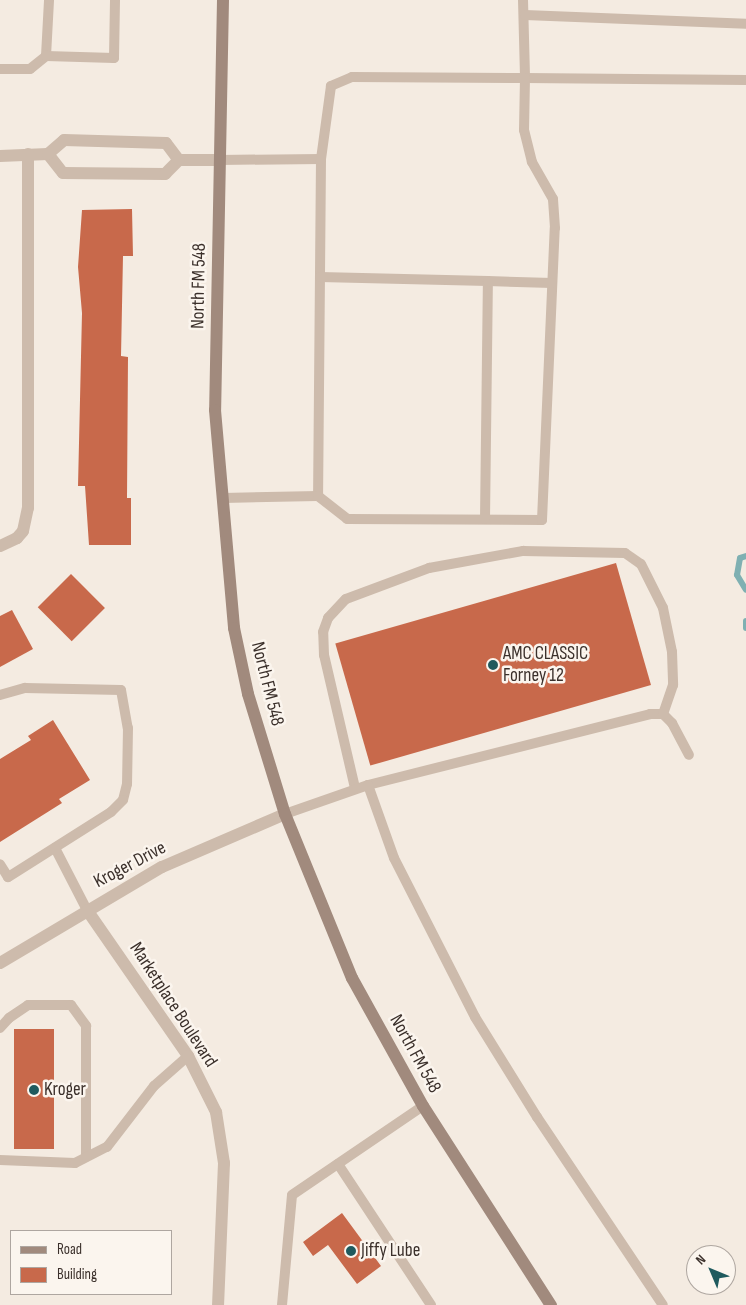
<!DOCTYPE html>
<html>
<head>
<meta charset="utf-8">
<style>
  body { margin:0 }
  #map { position:relative; width:746px; height:1305px; overflow:hidden; background:#f4ebe1; font-family:"Sofia Sans Condensed",sans-serif }
  div>[style] { position:absolute }
  .stream>* { height:6px; margin:-3px; padding:0 3px; transform-origin:3px; border-radius:3px; background:#7fb0b2 }
  .building>* { inset:0; background:#c8694b; transform-origin:0 0 }
  .service>* { height:10px; margin:-5px; padding:0 5px; transform-origin:5px; border-radius:5px; background:#cdbbac }
  .minor>* { height:12px; margin:-6px; padding:0 6px; transform-origin:6px; border-radius:6px; background:#cdbbac }
  .secondary>* { height:12px; margin:-6px; padding:0 6px; transform-origin:6px; border-radius:6px; background:#a18a7d }
  .dots>* { width:14px; height:14px; translate:-50% -50%; box-sizing:border-box; border:2px solid #fbf5ee; border-radius:50% }
  span { translate:-50% -50%; white-space:nowrap; text-align:center; line-height:1.15; -webkit-text-stroke:5px #fbf5ee; paint-order:stroke }
  .street-label { font-size:19px; color:#3b302b }
  .poi-label { font-size:19px; color:#3b302b }
  .left { translate:0 -50%; text-align:left }
  .legend { position:absolute; left:10px; top:1230px; width:162px; height:65px; box-sizing:border-box; background:#fbf5ee; border:1px solid #aea6a0; margin:0; padding:6px 9px; list-style:none; font-size:15px; color:#3b302b }
  .legend li { display:flex; align-items:center; gap:10px; height:25px }
  .legend b { width:25px; border:1px solid #aea6a0 }
  .north { position:absolute; left:686px; top:1245px; width:50px; height:50px; box-sizing:border-box; background:#fbf5ee; border:1px solid #aea6a0; border-radius:50%; rotate:315deg; font-size:14px; font-weight:700; line-height:20px; text-align:center; color:#3b302b }
  .north::after { content:''; display:block; margin:auto; width:18px; height:22px; background:#1f5a5e; clip-path:polygon(50% 0,100% 100%,50% 72%,0 100%) }
</style>
</head>
<body>
<div id="map">
  <div class="stream">
    <i style="left:746px;top:556px;width:6px;rotate:162deg"></i>
    <i style="left:740px;top:558px;width:17px;rotate:100deg"></i>
    <i style="left:737px;top:575px;width:17px;rotate:59deg"></i>
    <i style="left:746px;top:621px;width:7px;rotate:90deg"></i>
  </div>
  <div class="building">
    <i style="clip-path:polygon(132px 209px,133px 256px,123px 256px,121px 356px,128px 357px,127px 498px,131px 498px,131px 545px,89px 545px,85px 486px,78px 486px,82px 313px,78px 267px,82px 210px)"></i>
    <i style="left:616px;top:563px;width:127px;height:292px;rotate:74deg"></i>
    <i style="left:71px;top:574px;width:48px;height:47px;rotate:45deg"></i>
    <i style="clip-path:polygon(12px 610px,33px 649px,0 667px,0 616px)"></i>
    <i style="clip-path:polygon(53px 720px,90px 780px,59px 799px,62px 803px,0 842px,0 759px,31px 740px,28px 736px)"></i>
    <i style="left:54px;top:1029px;width:120px;height:40px;rotate:90deg"></i>
    <i style="clip-path:polygon(342px 1213px,381px 1266px,357px 1284px,328px 1245px,313px 1256px,303px 1242px)"></i>
  </div>
  <div class="service">
    <i style="left:523px;top:0;width:78px;rotate:88.5deg"></i>
    <i style="left:525px;top:78px;width:221px;rotate:0.5deg"></i>
    <i style="left:525px;top:15px;width:221px;rotate:2.3deg"></i>
    <i style="left:46px;top:56px;width:56px;rotate:-86.9deg"></i>
    <i style="left:0;top:69px;width:30px"></i>
    <i style="left:30px;top:69px;width:21px;rotate:-39deg"></i>
    <i style="left:46px;top:56px;width:68px;rotate:1.7deg"></i>
    <i style="left:114px;top:58px;width:58px;rotate:-89deg"></i>
    <i style="left:219px;top:160px;width:102px;rotate:-0.6deg"></i>
    <i style="left:321px;top:159px;width:337px;rotate:90.5deg"></i>
    <i style="left:318px;top:496px;width:95px;rotate:178.8deg"></i>
    <i style="left:320px;top:277px;width:168px;rotate:1.4deg"></i>
    <i style="left:318px;top:496px;width:37px;rotate:38deg"></i>
    <i style="left:347px;top:519px;width:195px;rotate:0.3deg"></i>
    <i style="left:542px;top:520px;width:292px;rotate:-87.5deg"></i>
    <i style="left:555px;top:228px;width:29px;rotate:-94deg"></i>
    <i style="left:553px;top:199px;width:43px;rotate:-119.6deg"></i>
    <i style="left:532px;top:162px;width:33px;rotate:-104deg"></i>
    <i style="left:524px;top:130px;width:52px;rotate:-88.9deg"></i>
    <i style="left:525px;top:78px;width:173px;rotate:-179.7deg"></i>
    <i style="left:352px;top:77px;width:23px;rotate:157deg"></i>
    <i style="left:331px;top:86px;width:74px;rotate:97.8deg"></i>
    <i style="left:485px;top:519px;width:238px;rotate:-89.3deg"></i>
    <i style="left:488px;top:281px;width:64px;rotate:1.8deg"></i>
    <i style="left:0;top:695px;width:26px;rotate:-16deg"></i>
    <i style="left:25px;top:688px;width:96px;rotate:1.2deg"></i>
    <i style="left:121px;top:690px;width:39px;rotate:80deg"></i>
    <i style="left:128px;top:728px;width:56px;rotate:91deg"></i>
    <i style="left:127px;top:784px;width:16px;rotate:104deg"></i>
    <i style="left:123px;top:800px;width:17px;rotate:135deg"></i>
    <i style="left:111px;top:812px;width:122px;rotate:147.7deg"></i>
    <i style="left:8px;top:877px;width:15px;rotate:-122deg"></i>
    <i style="left:368px;top:785px;width:291px;rotate:-14.1deg"></i>
    <i style="left:650px;top:714px;width:13px"></i>
    <i style="left:663px;top:714px;width:13px;rotate:45deg"></i>
    <i style="left:672px;top:723px;width:36px;rotate:62deg"></i>
    <i style="left:355px;top:788px;width:137px;rotate:-103.1deg"></i>
    <i style="left:324px;top:655px;width:23px;rotate:-92deg"></i>
    <i style="left:323px;top:632px;width:15px;rotate:-70deg"></i>
    <i style="left:328px;top:618px;width:26px;rotate:-47deg"></i>
    <i style="left:346px;top:599px;width:89px;rotate:-20.5deg"></i>
    <i style="left:429px;top:568px;width:96px;rotate:-10.3deg"></i>
    <i style="left:523px;top:551px;width:102px;rotate:1.1deg"></i>
    <i style="left:625px;top:553px;width:19px;rotate:35deg"></i>
    <i style="left:641px;top:564px;width:49px;rotate:63.4deg"></i>
    <i style="left:663px;top:608px;width:45px;rotate:78.4deg"></i>
    <i style="left:672px;top:652px;width:33px;rotate:88deg"></i>
    <i style="left:673px;top:685px;width:31px;rotate:109deg"></i>
    <i style="left:285px;top:814px;width:88px;rotate:-19.3deg"></i>
    <i style="left:368px;top:785px;width:77px;rotate:70.4deg"></i>
    <i style="left:394px;top:858px;width:178px;rotate:63deg"></i>
    <i style="left:475px;top:1017px;width:118px;rotate:58.2deg"></i>
    <i style="left:537px;top:1117px;width:226px;rotate:56.2deg"></i>
    <i style="left:55px;top:848px;width:70px;rotate:62.7deg"></i>
    <i style="left:0;top:1028px;width:13px;rotate:-48deg"></i>
    <i style="left:9px;top:1018px;width:23px;rotate:-34deg"></i>
    <i style="left:28px;top:1005px;width:43px"></i>
    <i style="left:71px;top:1005px;width:26px;rotate:54deg"></i>
    <i style="left:86px;top:1026px;width:131px;rotate:90deg"></i>
    <i style="left:0;top:1160px;width:75px;rotate:2.3deg"></i>
    <i style="left:75px;top:1163px;width:36px;rotate:-27deg"></i>
    <i style="left:107px;top:1147px;width:77px;rotate:-52.4deg"></i>
    <i style="left:154px;top:1086px;width:45px;rotate:-41.4deg"></i>
    <i style="left:338px;top:1164px;width:169px;rotate:56.6deg"></i>
    <i style="left:282px;top:1305px;width:110px;rotate:-84.8deg"></i>
    <i style="left:292px;top:1195px;width:158px;rotate:-34.2deg"></i>
  </div>
  <div class="minor">
    <i style="left:48px;top:154px;width:24px;rotate:52deg"></i>
    <i style="left:63px;top:173px;width:102px;rotate:0.6deg"></i>
    <i style="left:165px;top:174px;width:20px;rotate:-45deg"></i>
    <i style="left:179px;top:160px;width:40px"></i>
    <i style="left:0;top:156px;width:48px;rotate:-2.4deg"></i>
    <i style="left:48px;top:154px;width:21px;rotate:-41deg"></i>
    <i style="left:64px;top:140px;width:102px;rotate:1.7deg"></i>
    <i style="left:166px;top:143px;width:21px;rotate:53deg"></i>
    <i style="left:0;top:546px;width:19px;rotate:-25deg"></i>
    <i style="left:17px;top:538px;width:9px;rotate:-49deg"></i>
    <i style="left:23px;top:531px;width:24px;rotate:-78deg"></i>
    <i style="left:28px;top:508px;width:354px;rotate:-90deg"></i>
    <i style="left:87px;top:910px;width:178px;rotate:55.3deg"></i>
    <i style="left:188px;top:1056px;width:63px;rotate:63.4deg"></i>
    <i style="left:216px;top:1112px;width:52px;rotate:81.1deg"></i>
    <i style="left:224px;top:1163px;width:142px;rotate:92.4deg"></i>
    <i style="left:0;top:963px;width:188px;rotate:-30.7deg"></i>
    <i style="left:162px;top:867px;width:134px;rotate:-23.3deg"></i>
  </div>
  <div class="secondary">
    <i style="left:223px;top:0;width:410px;rotate:91.1deg"></i>
    <i style="left:215px;top:410px;width:219px;rotate:85deg"></i>
    <i style="left:234px;top:628px;width:67px;rotate:78deg"></i>
    <i style="left:248px;top:694px;width:126px;rotate:72.9deg"></i>
    <i style="left:285px;top:814px;width:177px;rotate:67.8deg"></i>
    <i style="left:352px;top:978px;width:146px;rotate:61deg"></i>
    <i style="left:423px;top:1106px;width:237px;rotate:57.3deg"></i>
  </div>
  <div class="dots">
    <i style="left:493px;top:665px;background:#1f5a5e"></i>
    <i style="left:34px;top:1090px;background:#1f5a5e"></i>
    <i style="left:351px;top:1251px;background:#1f5a5e"></i>
  </div>
  <div class="street-label">
    <span style="left:199px;top:286px;rotate:-89deg">North FM 548</span>
    <span style="left:267px;top:684px;rotate:76deg">North FM 548</span>
    <span style="left:130px;top:865px;rotate:-28deg">Kroger Drive</span>
    <span style="left:173px;top:1005px;rotate:57deg">Marketplace Boulevard</span>
    <span style="left:415px;top:1054px;rotate:61deg">North FM 548</span>
  </div>
  <div class="poi-label">
    <span class="left" style="left:503px;top:665px">AMC CLASSIC<br>Forney 12</span>
    <span class="left" style="left:44px;top:1090px">Kroger</span>
    <span class="left" style="left:361px;top:1251px">Jiffy Lube</span>
  </div>
  <ul class="legend">
  <li><b style="height:6px;background:#a18a7d"></b>Road</li>
  <li><b style="height:14px;background:#c8694b"></b>Building</li>
  </ul>
  <div class="north">N</div>
</div>
</body>
</html>
